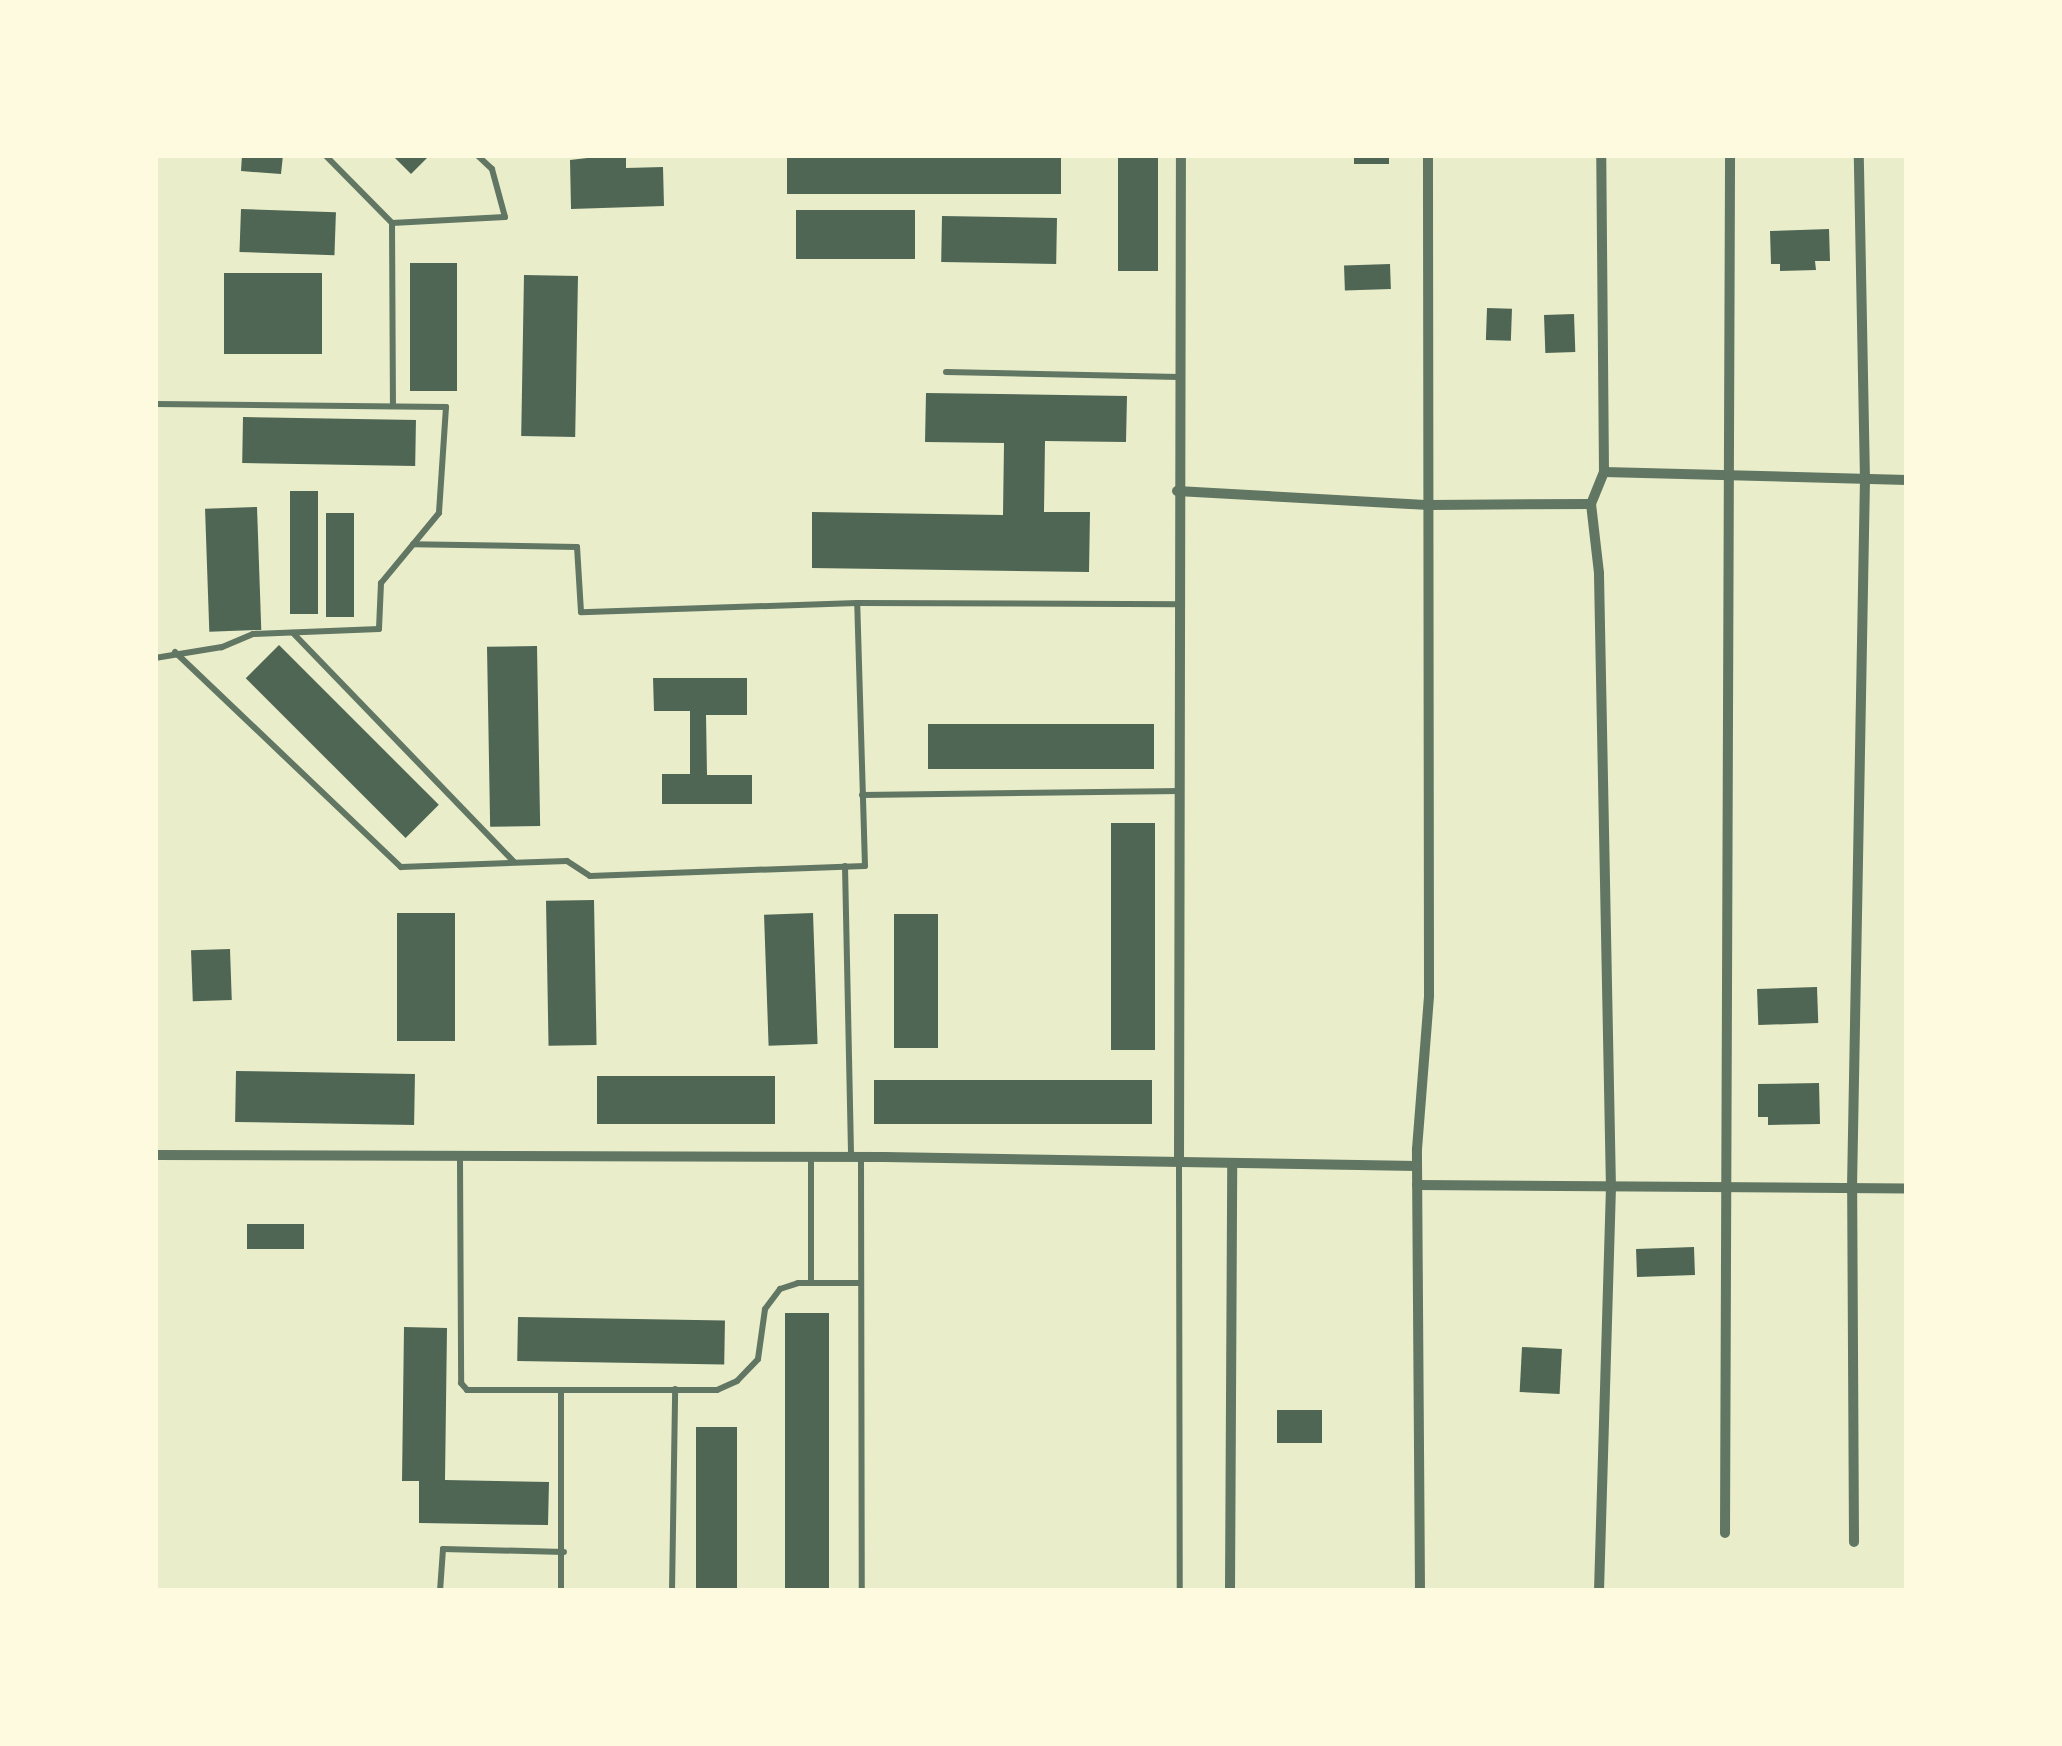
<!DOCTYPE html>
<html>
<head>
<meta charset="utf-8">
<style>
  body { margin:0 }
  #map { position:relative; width:2062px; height:1746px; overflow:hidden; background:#e9edc9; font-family:Ubuntu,sans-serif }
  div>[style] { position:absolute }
  .building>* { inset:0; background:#4f6655; transform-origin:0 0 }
  .service>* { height:6px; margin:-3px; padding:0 3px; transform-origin:3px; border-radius:3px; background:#617663 }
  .minor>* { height:10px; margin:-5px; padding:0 5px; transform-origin:5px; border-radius:5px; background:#617663 }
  span { translate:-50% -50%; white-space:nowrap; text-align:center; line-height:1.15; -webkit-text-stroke:8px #fefae0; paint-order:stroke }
  .frame { position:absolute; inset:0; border:158px solid #fefae0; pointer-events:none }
</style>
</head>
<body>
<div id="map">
  <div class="building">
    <i style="clip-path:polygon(242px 155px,283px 155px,281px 174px,241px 171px)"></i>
    <i style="clip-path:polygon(392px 155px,430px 155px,411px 174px)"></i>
    <i style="clip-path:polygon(613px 155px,626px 155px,626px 168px,663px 167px,664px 206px,571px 209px,570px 160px)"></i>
    <i style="left:787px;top:155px;width:274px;height:39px"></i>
    <i style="left:1118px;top:155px;width:40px;height:116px"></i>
    <i style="left:1354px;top:155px;width:35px;height:9px"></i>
    <i style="left:241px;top:209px;width:95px;height:43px;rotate:2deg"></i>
    <i style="left:796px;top:210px;width:119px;height:49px"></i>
    <i style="left:942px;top:216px;width:115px;height:46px;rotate:1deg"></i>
    <i style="clip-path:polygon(1829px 229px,1830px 261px,1815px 261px,1816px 270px,1780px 271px,1780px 264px,1771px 264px,1770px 231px)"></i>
    <i style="left:457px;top:263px;width:128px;height:47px;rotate:90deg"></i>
    <i style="left:1390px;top:264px;width:25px;height:46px;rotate:88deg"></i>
    <i style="left:224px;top:273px;width:98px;height:81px"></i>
    <i style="left:524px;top:275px;width:54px;height:161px;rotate:1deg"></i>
    <i style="left:1487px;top:308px;width:25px;height:32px;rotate:2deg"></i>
    <i style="left:1574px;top:314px;width:38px;height:30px;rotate:88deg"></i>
    <i style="clip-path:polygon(926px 393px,1127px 396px,1126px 442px,1045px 441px,1044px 512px,1090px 512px,1089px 572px,812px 568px,812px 512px,1003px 515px,1004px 443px,925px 442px)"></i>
    <i style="left:243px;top:417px;width:173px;height:46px;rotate:1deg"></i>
    <i style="left:290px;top:491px;width:28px;height:123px"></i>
    <i style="left:257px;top:507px;width:123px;height:52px;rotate:88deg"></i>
    <i style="left:354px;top:513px;width:104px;height:28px;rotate:90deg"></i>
    <i style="left:279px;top:645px;width:226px;height:47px;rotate:45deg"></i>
    <i style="left:537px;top:646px;width:180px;height:50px;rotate:89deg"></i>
    <i style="clip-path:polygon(653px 678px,747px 678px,747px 715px,706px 715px,707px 775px,752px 775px,752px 804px,662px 804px,662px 774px,690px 774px,690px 711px,654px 711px)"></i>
    <i style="left:1154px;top:724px;width:45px;height:226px;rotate:90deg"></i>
    <i style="left:1155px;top:823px;width:227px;height:44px;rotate:90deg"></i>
    <i style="left:594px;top:900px;width:145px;height:48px;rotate:89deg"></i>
    <i style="left:397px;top:913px;width:58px;height:128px"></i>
    <i style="left:813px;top:913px;width:131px;height:49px;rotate:88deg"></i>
    <i style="left:894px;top:914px;width:44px;height:134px"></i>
    <i style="left:230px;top:949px;width:51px;height:39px;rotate:88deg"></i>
    <i style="left:1817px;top:987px;width:36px;height:60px;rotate:88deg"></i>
    <i style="left:236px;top:1071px;width:179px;height:51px;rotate:1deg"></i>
    <i style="left:597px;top:1076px;width:178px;height:48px"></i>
    <i style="left:1152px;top:1080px;width:44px;height:278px;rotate:90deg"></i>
    <i style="clip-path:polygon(1819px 1083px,1820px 1124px,1768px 1125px,1768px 1117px,1758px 1117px,1758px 1084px)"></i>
    <i style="left:247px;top:1224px;width:57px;height:25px"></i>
    <i style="left:1694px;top:1247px;width:28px;height:58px;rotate:88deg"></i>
    <i style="left:785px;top:1313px;width:44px;height:276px"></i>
    <i style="left:518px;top:1317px;width:207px;height:44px;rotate:1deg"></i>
    <i style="clip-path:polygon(404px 1327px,447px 1328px,445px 1480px,549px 1482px,548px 1525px,419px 1523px,419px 1481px,402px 1481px)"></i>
    <i style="left:1522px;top:1347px;width:40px;height:45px;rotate:3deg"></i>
    <i style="left:1277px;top:1410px;width:45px;height:33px"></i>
    <i style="left:696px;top:1427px;width:41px;height:164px"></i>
  </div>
  <div class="service">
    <i style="left:325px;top:155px;width:95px;rotate:45.4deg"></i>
    <i style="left:392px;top:223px;width:183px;rotate:89.7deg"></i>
    <i style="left:392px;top:223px;width:113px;rotate:-3deg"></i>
    <i style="left:505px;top:217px;width:50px;rotate:-105.2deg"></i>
    <i style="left:492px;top:169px;width:21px;rotate:-137deg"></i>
    <i style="left:946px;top:372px;width:233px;rotate:1.2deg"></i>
    <i style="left:155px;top:404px;width:291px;rotate:0.6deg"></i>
    <i style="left:446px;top:407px;width:106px;rotate:93.8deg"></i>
    <i style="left:439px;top:513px;width:91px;rotate:129.6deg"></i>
    <i style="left:381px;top:583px;width:46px;rotate:92.5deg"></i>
    <i style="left:379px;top:629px;width:126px;rotate:177.7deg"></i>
    <i style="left:253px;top:634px;width:34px;rotate:157deg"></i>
    <i style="left:222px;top:647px;width:68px;rotate:170.7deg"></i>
    <i style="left:857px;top:603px;width:323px;rotate:0.2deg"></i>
    <i style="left:293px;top:633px;width:318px;rotate:46deg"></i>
    <i style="left:175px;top:652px;width:312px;rotate:43.6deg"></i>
    <i style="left:401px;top:867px;width:166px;rotate:-2.1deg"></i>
    <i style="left:567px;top:861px;width:27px;rotate:33deg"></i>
    <i style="left:590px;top:876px;width:275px;rotate:-2.1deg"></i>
    <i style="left:865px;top:866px;width:263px;rotate:-91.7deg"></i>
    <i style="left:857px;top:603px;width:276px;rotate:178.1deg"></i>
    <i style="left:581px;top:612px;width:65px;rotate:-93.5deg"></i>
    <i style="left:577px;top:547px;width:164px;rotate:-179deg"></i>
    <i style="left:862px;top:795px;width:319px;rotate:-0.7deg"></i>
    <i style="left:845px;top:866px;width:291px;rotate:88.8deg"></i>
    <i style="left:811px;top:1157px;width:126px;rotate:90deg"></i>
    <i style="left:861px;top:1158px;width:431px;rotate:89.9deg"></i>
    <i style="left:460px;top:1160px;width:223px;rotate:89.7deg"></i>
    <i style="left:461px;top:1383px;width:9px;rotate:49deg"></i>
    <i style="left:467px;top:1390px;width:250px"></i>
    <i style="left:717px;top:1390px;width:22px;rotate:-24deg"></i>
    <i style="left:737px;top:1381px;width:30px;rotate:-46deg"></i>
    <i style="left:758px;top:1359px;width:50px;rotate:-82deg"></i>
    <i style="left:765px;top:1309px;width:25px;rotate:-53deg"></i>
    <i style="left:780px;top:1289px;width:19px;rotate:-18deg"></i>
    <i style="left:798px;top:1283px;width:63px"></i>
    <i style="left:1179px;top:1162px;width:429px;rotate:89.9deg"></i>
    <i style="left:561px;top:1390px;width:201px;rotate:90deg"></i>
    <i style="left:440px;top:1591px;width:42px;rotate:-85.9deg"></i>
    <i style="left:443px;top:1549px;width:121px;rotate:1.4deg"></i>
    <i style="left:672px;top:1591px;width:202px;rotate:-89.1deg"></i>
  </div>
  <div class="minor">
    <i style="left:1604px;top:472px;width:303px;rotate:1.5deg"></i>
    <i style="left:1177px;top:491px;width:253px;rotate:3.2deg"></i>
    <i style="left:1430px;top:505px;width:161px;rotate:-0.4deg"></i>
    <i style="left:155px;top:1155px;width:729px;rotate:0.16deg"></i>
    <i style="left:884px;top:1157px;width:533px;rotate:0.97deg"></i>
    <i style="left:1179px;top:1162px;width:1007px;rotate:-89.89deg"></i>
    <i style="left:1417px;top:1185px;width:490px;rotate:0.4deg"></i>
    <i style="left:1725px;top:1533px;width:1378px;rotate:-89.79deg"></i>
    <i style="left:1854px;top:1542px;width:354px;rotate:-90.3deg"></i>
    <i style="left:1852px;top:1188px;width:708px;rotate:-88.95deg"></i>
    <i style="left:1865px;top:480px;width:325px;rotate:-91.1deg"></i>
    <i style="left:1230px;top:1591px;width:428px;rotate:-89.7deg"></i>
    <i style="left:1420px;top:1591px;width:442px;rotate:-90.4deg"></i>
    <i style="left:1417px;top:1149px;width:154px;rotate:-85.5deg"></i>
    <i style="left:1429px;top:995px;width:840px;rotate:-90.07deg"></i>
    <i style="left:1599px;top:1591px;width:402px;rotate:-88.3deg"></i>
    <i style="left:1611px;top:1189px;width:616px;rotate:-91.12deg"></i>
    <i style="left:1599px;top:573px;width:69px;rotate:-96.6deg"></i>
    <i style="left:1591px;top:504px;width:35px;rotate:-68deg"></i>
    <i style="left:1604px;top:472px;width:317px;rotate:-90.5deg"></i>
  </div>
  <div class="frame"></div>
</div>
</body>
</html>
